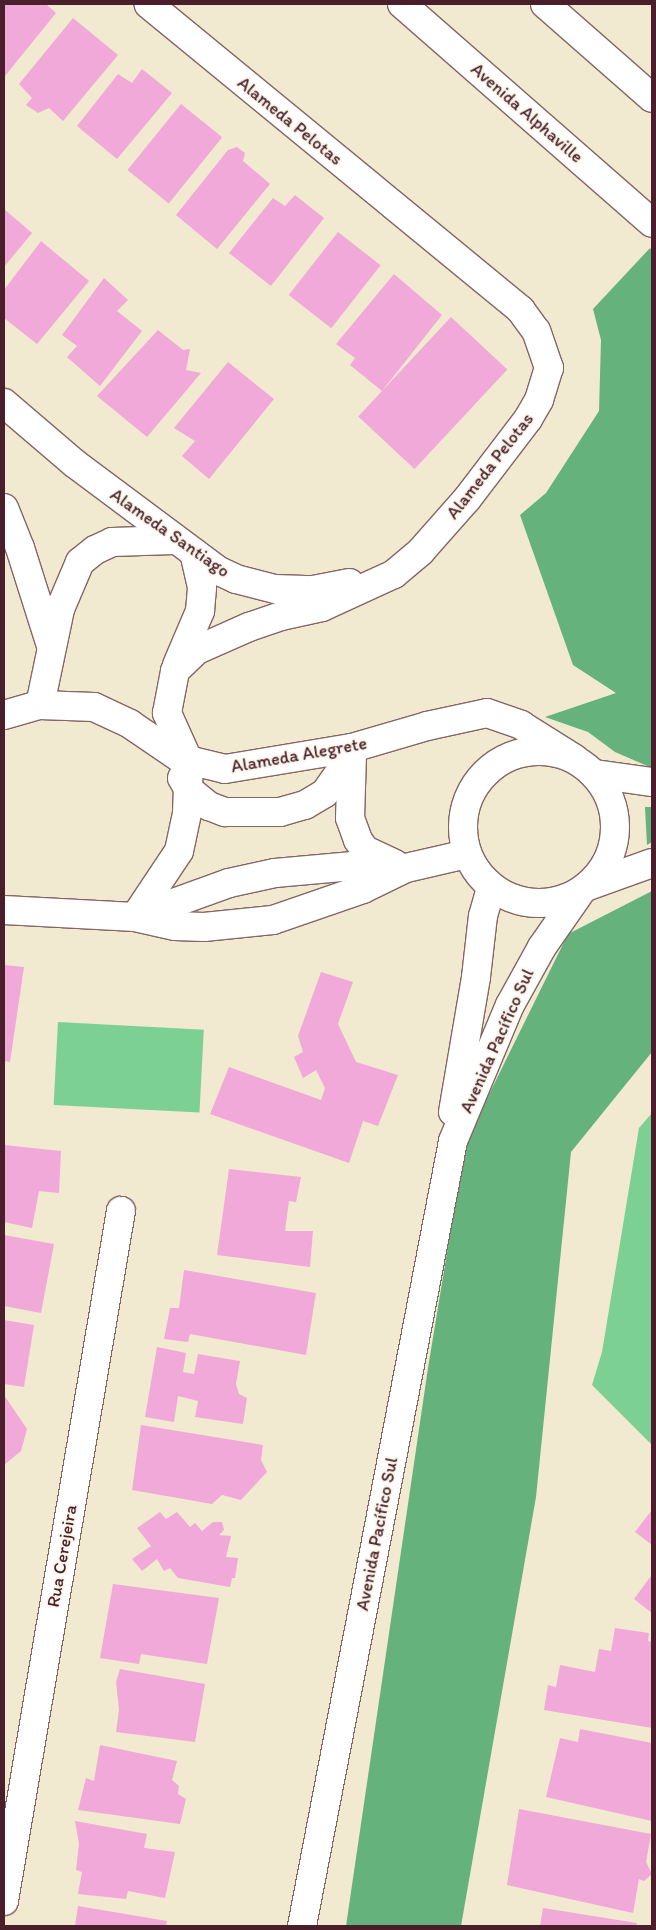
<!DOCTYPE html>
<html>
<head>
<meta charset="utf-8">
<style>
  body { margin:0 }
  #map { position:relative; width:656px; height:1930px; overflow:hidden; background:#f1e9d0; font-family:Itim,sans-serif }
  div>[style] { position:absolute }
  .green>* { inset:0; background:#7cd093; transform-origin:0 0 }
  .forest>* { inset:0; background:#65b27d }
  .building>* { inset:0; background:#f1a9d9; transform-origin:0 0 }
  .roads { filter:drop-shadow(1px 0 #846665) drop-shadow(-1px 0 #846665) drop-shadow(0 1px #846665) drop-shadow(0 -1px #846665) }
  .minor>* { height:28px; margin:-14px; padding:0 14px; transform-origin:14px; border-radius:14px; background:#fff }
  .minor>.ring { margin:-14px; padding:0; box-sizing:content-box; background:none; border:28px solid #fff; border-radius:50% }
  .secondary>* { height:28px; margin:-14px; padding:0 14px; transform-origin:14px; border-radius:14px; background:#fff }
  span { translate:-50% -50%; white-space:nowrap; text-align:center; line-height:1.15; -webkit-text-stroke:4px #fbf7ec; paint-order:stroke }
  .street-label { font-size:18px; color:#4a1f2b }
  .frame { position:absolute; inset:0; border:5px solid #4a1f2b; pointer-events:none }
</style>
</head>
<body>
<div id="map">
  <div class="green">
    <i style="left:58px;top:1022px;width:146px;height:83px;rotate:3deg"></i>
    <i style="clip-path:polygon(652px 1113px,652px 1445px,592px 1385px,602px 1352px,639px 1128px)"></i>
  </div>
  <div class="forest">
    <i style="clip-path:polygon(650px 248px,652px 251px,652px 768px,615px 752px,588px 732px,545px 717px,616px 693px,573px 665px,520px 515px,546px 493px,599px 411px,601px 340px,593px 309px)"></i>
    <i style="clip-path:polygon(645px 807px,652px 807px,652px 842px,647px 845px)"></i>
    <i style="clip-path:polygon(652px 891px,652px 1052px,571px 1152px,536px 1497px,461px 1926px,346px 1926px,428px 1368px,465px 1143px,568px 934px)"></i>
  </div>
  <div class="building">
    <i style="clip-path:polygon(4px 4px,46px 4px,56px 13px,5px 76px)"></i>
    <i style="clip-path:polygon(73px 18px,118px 55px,63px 121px,49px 108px,38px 113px,26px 105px,32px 98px,19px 84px)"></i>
    <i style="clip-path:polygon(142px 69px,172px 93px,117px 159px,77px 126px,118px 74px,132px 83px)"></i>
    <i style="left:181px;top:104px;width:53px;height:85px;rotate:39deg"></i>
    <i style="clip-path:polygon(237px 147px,245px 153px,243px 161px,270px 184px,217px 249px,176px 215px,228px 150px)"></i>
    <i style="clip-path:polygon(295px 195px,324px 218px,271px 286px,229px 253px,273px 198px,285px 206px)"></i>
    <i style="clip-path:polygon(4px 209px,32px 233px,4px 267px)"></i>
    <i style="left:338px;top:232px;width:54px;height:80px;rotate:38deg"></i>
    <i style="clip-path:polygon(41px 241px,89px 281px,37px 344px,4px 318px,4px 290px)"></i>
    <i style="clip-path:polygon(394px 274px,442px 315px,382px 391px,350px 365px,355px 358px,336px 344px)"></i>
    <i style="clip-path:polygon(104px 278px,128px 300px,117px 311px,142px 331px,100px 386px,67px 357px,77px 346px,62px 335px)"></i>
    <i style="left:451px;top:317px;width:77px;height:136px;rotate:43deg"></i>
    <i style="clip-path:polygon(158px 330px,183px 350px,190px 349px,186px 370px,201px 373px,147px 437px,97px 396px)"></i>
    <i style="clip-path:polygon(228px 362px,274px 399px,209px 479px,182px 456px,195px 441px,174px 428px)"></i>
    <i style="clip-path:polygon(4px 965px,24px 967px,10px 1062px,4px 1061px)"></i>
    <i style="clip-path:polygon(321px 972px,353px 982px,338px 1024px,356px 1062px,398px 1075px,378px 1126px,363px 1121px,349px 1163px,210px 1114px,229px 1067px,321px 1100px,325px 1088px,316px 1070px,303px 1078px,294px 1057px,303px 1052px,298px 1036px)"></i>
    <i style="clip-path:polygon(4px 1145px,61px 1151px,59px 1193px,39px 1191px,32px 1228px,4px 1222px)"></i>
    <i style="clip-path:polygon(229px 1169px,301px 1177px,296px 1202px,289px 1201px,285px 1231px,313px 1231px,310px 1267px,217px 1255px)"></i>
    <i style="clip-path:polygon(4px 1235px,54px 1244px,41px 1313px,4px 1306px)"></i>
    <i style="clip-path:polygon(184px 1270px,316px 1293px,306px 1355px,190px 1334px,188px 1342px,164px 1339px,170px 1308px,179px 1308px)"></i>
    <i style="clip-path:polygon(4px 1320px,34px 1325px,24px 1387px,4px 1384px)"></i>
    <i style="clip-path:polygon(157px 1347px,186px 1353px,183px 1372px,194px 1374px,198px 1354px,240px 1361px,236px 1384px,239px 1394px,247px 1398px,243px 1424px,195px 1417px,198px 1401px,178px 1396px,174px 1422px,145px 1417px)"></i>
    <i style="clip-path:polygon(4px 1395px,27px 1429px,21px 1451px,4px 1465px)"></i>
    <i style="clip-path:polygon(141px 1425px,263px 1445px,261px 1460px,267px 1472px,241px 1500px,222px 1495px,212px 1504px,132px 1490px)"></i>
    <i style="clip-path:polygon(652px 1510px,652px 1545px,635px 1532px)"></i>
    <i style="clip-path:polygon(160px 1512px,166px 1519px,177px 1512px,190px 1527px,195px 1523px,202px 1531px,213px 1522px,222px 1522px,224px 1530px,219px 1535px,231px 1536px,226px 1557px,238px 1558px,235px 1578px,232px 1578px,230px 1587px,178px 1578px,170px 1568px,164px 1571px,157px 1559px,142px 1571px,132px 1559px,151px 1546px,137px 1528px)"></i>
    <i style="clip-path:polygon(651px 1576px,652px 1577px,652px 1613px,634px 1599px)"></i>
    <i style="clip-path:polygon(113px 1584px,219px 1598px,207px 1664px,141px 1654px,139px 1664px,100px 1658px)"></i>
    <i style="clip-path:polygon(615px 1628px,649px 1633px,648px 1641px,652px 1642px,652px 1728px,544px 1710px,548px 1685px,556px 1687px,560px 1665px,595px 1672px,599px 1649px,611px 1651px)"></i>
    <i style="clip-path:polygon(120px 1669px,205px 1684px,195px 1742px,116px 1732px,119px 1710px,116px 1682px)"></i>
    <i style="clip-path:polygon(580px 1729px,652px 1743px,652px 1821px,546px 1797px,560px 1738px,578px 1742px)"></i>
    <i style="clip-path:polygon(100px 1745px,177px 1761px,172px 1780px,179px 1786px,178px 1794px,186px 1799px,180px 1824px,78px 1810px,86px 1778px,94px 1781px)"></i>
    <i style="clip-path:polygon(519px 1809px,651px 1834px,646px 1862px,652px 1874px,644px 1881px,639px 1879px,633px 1913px,507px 1885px)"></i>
    <i style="clip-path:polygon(75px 1821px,147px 1834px,144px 1848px,175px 1852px,165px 1898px,128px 1891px,126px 1899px,78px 1894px,82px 1872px,76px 1870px,79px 1844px)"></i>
    <i style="clip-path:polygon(78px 1906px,167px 1921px,166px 1926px,75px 1926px)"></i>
    <i style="clip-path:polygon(543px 1908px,637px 1923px,636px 1926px,540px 1926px)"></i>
  </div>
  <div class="roads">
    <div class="minor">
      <i style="left:4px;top:403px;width:92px;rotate:40.6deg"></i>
      <i style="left:74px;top:463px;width:181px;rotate:36.7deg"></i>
      <i style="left:219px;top:571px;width:19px;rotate:25deg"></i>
      <i style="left:236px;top:579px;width:40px;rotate:14.4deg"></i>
      <i style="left:275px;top:589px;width:38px;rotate:2deg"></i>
      <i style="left:313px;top:590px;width:37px;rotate:-11deg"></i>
      <i style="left:4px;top:508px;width:43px;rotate:68.2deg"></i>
      <i style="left:20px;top:548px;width:103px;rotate:72.4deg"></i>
      <i style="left:177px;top:665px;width:59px;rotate:-66.9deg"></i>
      <i style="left:200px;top:611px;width:24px;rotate:-85deg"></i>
      <i style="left:202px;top:587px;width:35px;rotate:-103deg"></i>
      <i style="left:40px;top:705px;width:98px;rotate:-78.2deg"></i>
      <i style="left:60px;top:609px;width:51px;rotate:-66.9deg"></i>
      <i style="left:80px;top:562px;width:19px;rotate:-39deg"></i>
      <i style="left:95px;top:550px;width:19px;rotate:-25deg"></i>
      <i style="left:112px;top:542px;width:62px;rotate:-1.8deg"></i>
      <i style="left:4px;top:715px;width:37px;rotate:-16deg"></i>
      <i style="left:40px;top:705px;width:54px;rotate:2.1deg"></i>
      <i style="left:94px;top:707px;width:40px;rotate:25deg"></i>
      <i style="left:130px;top:724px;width:60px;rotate:34.2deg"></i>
      <i style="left:180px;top:758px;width:46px;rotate:13.7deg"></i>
      <i style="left:225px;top:769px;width:129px;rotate:-9.4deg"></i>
      <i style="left:352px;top:748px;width:78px;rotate:-16.3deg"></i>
      <i style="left:427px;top:726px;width:61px;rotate:-12.2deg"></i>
      <i style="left:487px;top:713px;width:36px;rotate:19deg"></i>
      <i style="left:521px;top:725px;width:64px;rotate:32.2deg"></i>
      <i class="ring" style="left:463px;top:751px;width:124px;height:124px"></i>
      <i style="left:352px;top:755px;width:63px;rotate:91.8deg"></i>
      <i style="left:350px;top:818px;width:23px;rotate:70deg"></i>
      <i style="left:358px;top:840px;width:12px;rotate:55deg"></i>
      <i style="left:365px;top:850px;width:33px;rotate:25deg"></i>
      <i style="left:595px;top:774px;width:58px;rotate:8deg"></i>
      <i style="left:182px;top:778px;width:14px;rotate:60deg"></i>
      <i style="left:189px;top:790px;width:26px;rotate:39deg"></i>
      <i style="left:209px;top:806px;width:17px;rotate:21deg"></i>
      <i style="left:225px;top:812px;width:55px"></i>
      <i style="left:280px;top:812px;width:26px;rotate:-16deg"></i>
      <i style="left:305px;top:805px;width:23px;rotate:-31deg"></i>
      <i style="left:325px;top:793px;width:29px;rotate:-55deg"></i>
      <i style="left:342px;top:769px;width:23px;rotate:-65deg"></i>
      <i style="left:588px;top:886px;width:68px;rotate:-19.8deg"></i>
      <i style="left:4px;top:910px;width:131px;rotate:3.1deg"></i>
      <i style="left:135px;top:917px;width:41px;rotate:12.7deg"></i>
      <i style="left:175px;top:926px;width:29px;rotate:2deg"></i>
      <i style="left:204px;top:927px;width:69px;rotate:-5.8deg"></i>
      <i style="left:273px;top:920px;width:95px;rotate:-19deg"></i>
      <i style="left:363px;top:889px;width:48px;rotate:-26deg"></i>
      <i style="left:406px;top:868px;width:63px;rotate:-12.9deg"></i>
      <i style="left:135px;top:917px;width:79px;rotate:-56.3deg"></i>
      <i style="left:179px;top:851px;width:39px;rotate:-78deg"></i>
      <i style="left:187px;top:813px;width:51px;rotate:-87.8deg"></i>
      <i style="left:189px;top:762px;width:54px;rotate:-114.2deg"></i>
      <i style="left:167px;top:713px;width:43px;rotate:-79.2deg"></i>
      <i style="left:175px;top:671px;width:30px;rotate:-44deg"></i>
      <i style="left:197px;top:650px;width:57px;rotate:-23.9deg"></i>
      <i style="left:249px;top:627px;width:34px;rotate:-19deg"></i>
      <i style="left:281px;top:616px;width:42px;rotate:-12.4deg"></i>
      <i style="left:322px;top:607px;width:79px;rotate:-24.6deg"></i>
      <i style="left:394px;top:574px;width:35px;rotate:-40deg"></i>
      <i style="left:421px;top:551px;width:69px;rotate:-48.5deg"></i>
      <i style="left:467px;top:499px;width:101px;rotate:-52.7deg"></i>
      <i style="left:528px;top:419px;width:22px;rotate:-60deg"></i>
      <i style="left:539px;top:400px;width:34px;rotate:-73deg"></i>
      <i style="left:549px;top:368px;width:39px;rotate:-109deg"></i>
      <i style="left:536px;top:331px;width:26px;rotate:-126deg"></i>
      <i style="left:521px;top:310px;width:482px;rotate:-140.6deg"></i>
      <i style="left:135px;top:917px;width:100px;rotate:-19.9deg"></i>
      <i style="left:229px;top:883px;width:47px;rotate:-12.3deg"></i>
      <i style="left:275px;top:873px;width:78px;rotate:-5.1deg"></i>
      <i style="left:353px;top:866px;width:48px;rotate:2.4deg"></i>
      <i style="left:453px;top:1112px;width:137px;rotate:-80.3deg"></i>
      <i style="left:476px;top:977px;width:61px;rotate:-83.5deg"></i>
      <i style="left:483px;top:916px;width:29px;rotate:-74deg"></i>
      <i style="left:4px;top:1901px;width:700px;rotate:-80.38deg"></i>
      <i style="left:302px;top:1926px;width:799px;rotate:-79.11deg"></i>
      <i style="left:453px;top:1141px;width:147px;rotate:-67.3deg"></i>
      <i style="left:510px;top:1005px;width:66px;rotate:-61.1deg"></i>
      <i style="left:542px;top:947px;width:65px;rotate:-55.1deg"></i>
    </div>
    <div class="secondary">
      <i style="left:402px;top:4px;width:332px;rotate:41.2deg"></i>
      <i style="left:545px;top:4px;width:142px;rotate:41.3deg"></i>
    </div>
  </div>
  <div class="street-label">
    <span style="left:527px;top:113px;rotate:41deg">Avenida Alphaville</span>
    <span style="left:290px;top:121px;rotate:39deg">Alameda Pelotas</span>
    <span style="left:490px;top:466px;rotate:-52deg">Alameda Pelotas</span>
    <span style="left:170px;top:533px;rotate:35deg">Alameda Santiago</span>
    <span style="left:299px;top:755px;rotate:-10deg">Alameda Alegrete</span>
    <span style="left:497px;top:1041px;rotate:-66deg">Avenida Pacífico Sul</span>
    <span style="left:377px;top:1534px;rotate:-79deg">Avenida Pacífico Sul</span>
    <span style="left:62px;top:1556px;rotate:-80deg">Rua Cerejeira</span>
  </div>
  <div class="frame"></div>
</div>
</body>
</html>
